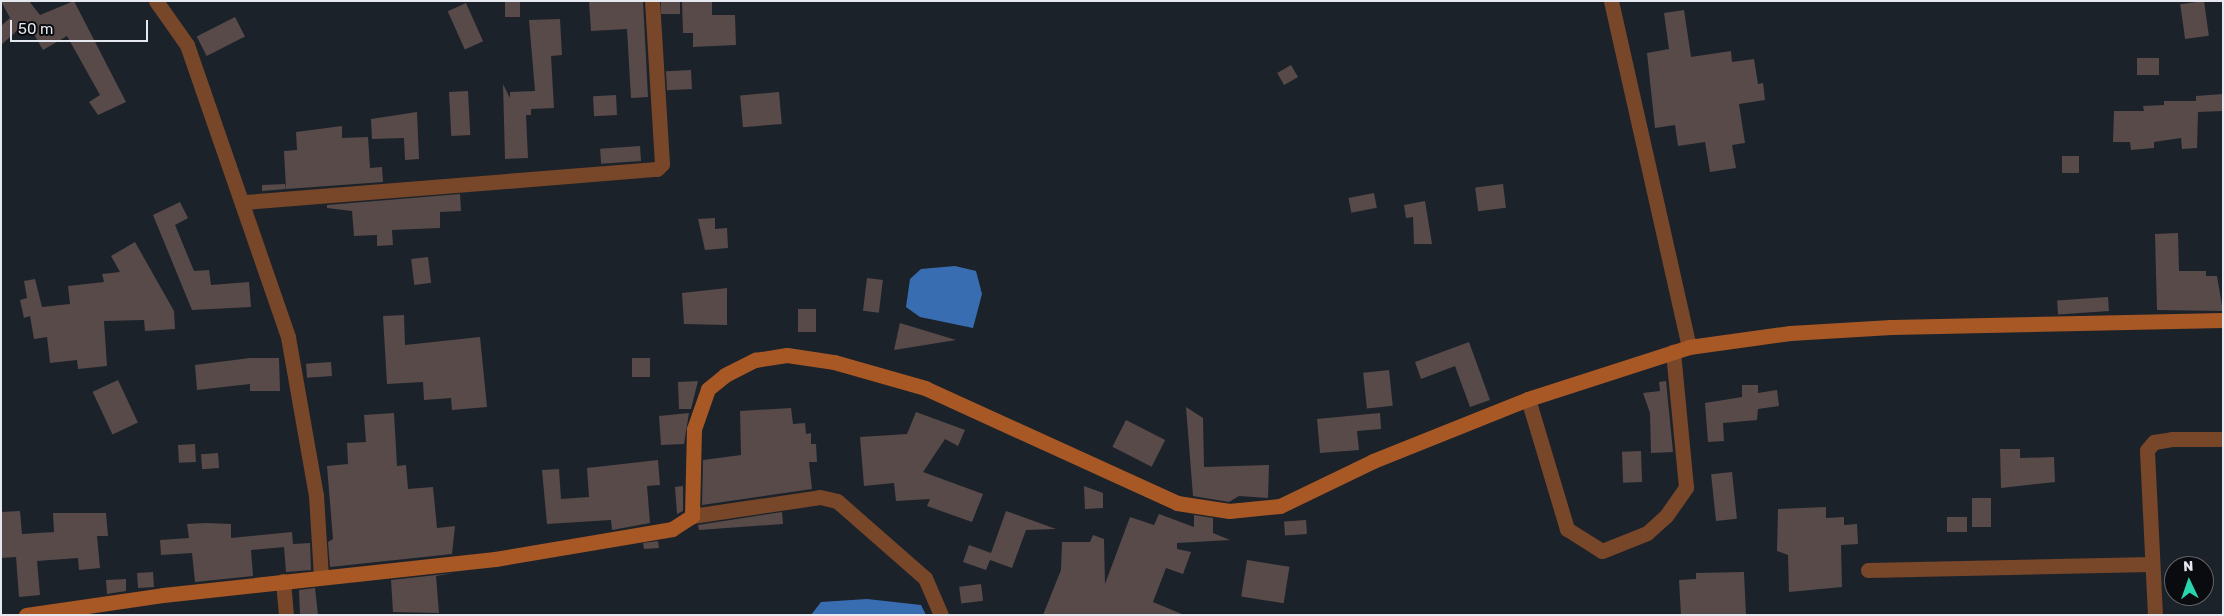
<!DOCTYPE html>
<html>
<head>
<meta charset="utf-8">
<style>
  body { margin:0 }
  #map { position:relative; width:2224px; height:616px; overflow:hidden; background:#1c222a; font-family:Rubik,sans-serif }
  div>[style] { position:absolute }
  .water>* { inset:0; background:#386eb1 }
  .building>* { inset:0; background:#574a49; transform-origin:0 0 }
  .street>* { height:15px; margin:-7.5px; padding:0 7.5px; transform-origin:7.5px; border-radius:7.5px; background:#784628 }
  .secondary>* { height:15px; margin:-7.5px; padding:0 7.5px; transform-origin:7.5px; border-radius:7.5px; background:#a85825 }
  span { translate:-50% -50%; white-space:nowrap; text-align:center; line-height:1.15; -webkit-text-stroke:4px #090b0f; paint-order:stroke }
  .frame { position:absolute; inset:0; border:2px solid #e5e9ef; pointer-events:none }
  .north { position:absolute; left:2164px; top:556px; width:50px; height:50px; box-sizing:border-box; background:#090b0f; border:1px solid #616469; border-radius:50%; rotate:357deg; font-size:14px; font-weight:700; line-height:20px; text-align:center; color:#e5e9ef }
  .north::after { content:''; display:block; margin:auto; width:18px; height:22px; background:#29d5ac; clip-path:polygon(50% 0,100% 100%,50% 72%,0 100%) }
  .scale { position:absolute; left:10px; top:20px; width:138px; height:22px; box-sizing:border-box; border:2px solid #e5e9ef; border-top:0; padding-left:6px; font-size:15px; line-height:18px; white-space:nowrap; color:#e5e9ef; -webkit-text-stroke:4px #090b0f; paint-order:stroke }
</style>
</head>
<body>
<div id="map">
  <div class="water">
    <i style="clip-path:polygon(955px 266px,976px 271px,982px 294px,973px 328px,920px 317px,906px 307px,910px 279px,921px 269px)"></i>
    <i style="clip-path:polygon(867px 599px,921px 605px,926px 615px,811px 615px,821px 602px)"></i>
  </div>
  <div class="building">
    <i style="clip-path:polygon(1px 1px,29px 1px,40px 15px,74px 1px,126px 102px,98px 115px,89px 102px,100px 95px,67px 36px,43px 50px,27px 22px,1px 45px,1px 26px,10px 18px)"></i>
    <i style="left:505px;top:1px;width:15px;height:16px"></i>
    <i style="clip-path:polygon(589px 1px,643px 1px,648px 97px,631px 98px,627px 29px,591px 31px)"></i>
    <i style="left:661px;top:1px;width:19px;height:13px"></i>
    <i style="clip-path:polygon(682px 1px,712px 1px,712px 15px,735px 15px,736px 45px,693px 47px,693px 33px,683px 33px)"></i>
    <i style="left:2204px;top:1px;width:35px;height:24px;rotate:82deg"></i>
    <i style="left:466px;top:3px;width:42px;height:20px;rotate:66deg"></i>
    <i style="clip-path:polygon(1684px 10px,1691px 57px,1731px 51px,1732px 62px,1754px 59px,1758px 84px,1763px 83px,1765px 100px,1739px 104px,1745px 143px,1732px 145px,1736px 168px,1710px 172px,1705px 142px,1678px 146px,1675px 125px,1655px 128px,1647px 53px,1669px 49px,1664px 13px)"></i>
    <i style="left:235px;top:17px;width:22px;height:43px;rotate:63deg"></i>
    <i style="clip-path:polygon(560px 19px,562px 55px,551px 56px,554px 108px,531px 109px,531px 115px,526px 115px,528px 158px,505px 159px,503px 84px,510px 98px,510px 92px,535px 91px,529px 20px)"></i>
    <i style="left:2137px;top:58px;width:22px;height:17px"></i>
    <i style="left:1291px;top:65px;width:14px;height:16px;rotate:60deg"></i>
    <i style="left:691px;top:70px;width:19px;height:25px;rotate:87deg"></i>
    <i style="left:468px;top:91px;width:44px;height:19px;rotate:87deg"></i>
    <i style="left:779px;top:92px;width:32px;height:39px;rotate:85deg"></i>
    <i style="clip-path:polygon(2223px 94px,2223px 111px,2198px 112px,2197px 148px,2182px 149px,2181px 138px,2154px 142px,2154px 148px,2131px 150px,2130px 142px,2113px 142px,2114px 111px,2144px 111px,2143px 106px,2164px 105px,2164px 101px,2196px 101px,2196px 96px)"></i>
    <i style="left:616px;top:95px;width:20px;height:23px;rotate:87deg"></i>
    <i style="clip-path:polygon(417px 112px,419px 159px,405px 160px,404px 138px,372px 139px,371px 119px)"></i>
    <i style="clip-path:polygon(342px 126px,342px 138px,368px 137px,370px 168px,382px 167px,383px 182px,286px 189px,284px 151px,297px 150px,296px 132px)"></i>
    <i style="left:640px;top:146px;width:15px;height:40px;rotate:86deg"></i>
    <i style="left:2062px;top:156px;width:17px;height:17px"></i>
    <i style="clip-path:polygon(285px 184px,286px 189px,262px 191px,262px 185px)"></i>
    <i style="left:1503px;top:184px;width:24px;height:28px;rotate:83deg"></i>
    <i style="left:1374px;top:193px;width:15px;height:26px;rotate:79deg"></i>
    <i style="clip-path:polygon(460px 194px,461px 211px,440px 212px,440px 228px,392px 230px,393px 245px,377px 246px,377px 235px,354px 236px,352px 211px,327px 208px,327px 205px)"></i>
    <i style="clip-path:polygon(1425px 201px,1432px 244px,1414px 244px,1413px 217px,1406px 218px,1404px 205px)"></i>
    <i style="clip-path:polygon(180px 202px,188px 218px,175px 225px,194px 271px,209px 270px,211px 285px,249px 282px,251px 307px,192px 310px,153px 215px)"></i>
    <i style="clip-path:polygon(715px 218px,715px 229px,727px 228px,728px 248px,705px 250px,698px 219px)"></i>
    <i style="clip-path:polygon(2178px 233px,2179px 271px,2206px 271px,2206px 276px,2217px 276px,2223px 311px,2157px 310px,2155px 234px)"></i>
    <i style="clip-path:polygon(135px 242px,174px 311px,175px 329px,145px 331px,144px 320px,104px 321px,107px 366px,78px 369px,77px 360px,50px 363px,47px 337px,34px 339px,30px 316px,24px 318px,20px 300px,27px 298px,24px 281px,35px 279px,42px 307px,70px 304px,68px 286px,104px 282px,102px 274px,120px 272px,111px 256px)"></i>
    <i style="left:428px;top:257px;width:26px;height:17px;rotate:83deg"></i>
    <i style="left:867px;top:278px;width:16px;height:33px;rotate:7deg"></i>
    <i style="clip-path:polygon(727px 288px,727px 325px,684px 324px,682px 293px)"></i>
    <i style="left:2108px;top:297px;width:14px;height:51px;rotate:86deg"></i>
    <i style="left:798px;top:309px;width:18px;height:23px"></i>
    <i style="clip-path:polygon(404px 315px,405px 345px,480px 337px,487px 407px,452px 410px,451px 398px,424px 400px,423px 382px,387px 384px,383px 316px)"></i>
    <i style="clip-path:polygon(900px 323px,956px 340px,894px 350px)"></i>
    <i style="clip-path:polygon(1469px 342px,1490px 400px,1470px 407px,1455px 366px,1421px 379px,1415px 362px)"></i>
    <i style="clip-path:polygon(250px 358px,279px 358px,280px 391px,250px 391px,250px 384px,197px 390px,195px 365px)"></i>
    <i style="left:632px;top:358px;width:18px;height:19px"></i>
    <i style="left:331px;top:362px;width:14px;height:25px;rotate:86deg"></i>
    <i style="left:1389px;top:370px;width:36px;height:26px;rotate:84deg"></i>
    <i style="left:118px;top:380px;width:47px;height:28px;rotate:65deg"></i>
    <i style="clip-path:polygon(698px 381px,691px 409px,679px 409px,678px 382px)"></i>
    <i style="clip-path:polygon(1666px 381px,1673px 452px,1651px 453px,1650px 413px,1643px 393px,1660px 391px,1659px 382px)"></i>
    <i style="clip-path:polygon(1742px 385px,1758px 385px,1758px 393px,1777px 390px,1779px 406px,1758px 409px,1757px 420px,1723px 423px,1724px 441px,1708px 442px,1705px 403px,1742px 397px)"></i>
    <i style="clip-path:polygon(1186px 407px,1203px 418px,1204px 467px,1269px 465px,1268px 498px,1239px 496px,1229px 502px,1193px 496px)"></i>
    <i style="clip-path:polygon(791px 408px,793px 424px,805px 423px,806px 434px,811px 433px,811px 444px,816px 444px,817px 462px,809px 462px,812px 489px,702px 505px,703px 460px,741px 455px,740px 411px)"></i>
    <i style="clip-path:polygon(916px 412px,965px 430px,958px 446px,945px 439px,923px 472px,983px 494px,972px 522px,927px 506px,930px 499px,896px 501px,894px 483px,864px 486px,860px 437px,907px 434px)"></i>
    <i style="clip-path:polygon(394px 413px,397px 466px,406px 465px,408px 489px,433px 487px,437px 528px,455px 526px,452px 554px,330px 567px,328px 542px,333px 539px,327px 466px,348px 464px,347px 443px,366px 442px,364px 415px)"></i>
    <i style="clip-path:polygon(689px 413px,684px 444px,661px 445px,659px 416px)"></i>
    <i style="clip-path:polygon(1380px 413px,1381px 429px,1357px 431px,1359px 450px,1320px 453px,1317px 419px)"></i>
    <i style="left:1126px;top:420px;width:44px;height:30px;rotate:27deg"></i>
    <i style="left:195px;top:444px;width:18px;height:17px;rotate:87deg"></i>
    <i style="clip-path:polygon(2000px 449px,2020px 449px,2020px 458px,2054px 457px,2055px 482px,2001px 488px)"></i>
    <i style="left:1641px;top:451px;width:31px;height:19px;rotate:88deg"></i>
    <i style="left:218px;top:453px;width:15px;height:17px;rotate:86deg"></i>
    <i style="clip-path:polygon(658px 460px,660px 485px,647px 486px,650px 523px,612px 530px,611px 520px,547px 524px,542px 470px,559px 469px,561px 499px,589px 497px,587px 468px)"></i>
    <i style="left:1732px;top:472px;width:47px;height:21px;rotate:84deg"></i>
    <i style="clip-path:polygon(683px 486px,683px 511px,677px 514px,675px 487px)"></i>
    <i style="clip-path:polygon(1084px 486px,1103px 493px,1103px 508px,1085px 509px)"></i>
    <i style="left:1972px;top:498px;width:19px;height:29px"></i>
    <i style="clip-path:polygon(1826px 507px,1826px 518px,1844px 517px,1844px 525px,1857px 524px,1858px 544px,1841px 545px,1842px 587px,1789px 592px,1788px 555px,1777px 551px,1778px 509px)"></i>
    <i style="clip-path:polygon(20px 511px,22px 534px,54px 532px,53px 513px,106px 513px,108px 536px,97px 536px,100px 568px,79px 570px,78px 558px,37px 561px,40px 595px,19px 597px,16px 557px,1px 558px,1px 512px)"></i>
    <i style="clip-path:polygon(1006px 511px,1056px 529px,1026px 530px,1012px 568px,990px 560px,986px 570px,963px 562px,969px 545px,991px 553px)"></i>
    <i style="clip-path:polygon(782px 512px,783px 524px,699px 530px,698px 525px)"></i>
    <i style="clip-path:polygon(1159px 514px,1194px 527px,1194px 515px,1213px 518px,1213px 533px,1230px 540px,1177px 543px,1177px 549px,1191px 552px,1183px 574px,1166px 568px,1153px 602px,1184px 615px,1043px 615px,1061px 570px,1062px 542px,1090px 542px,1093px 535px,1104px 539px,1105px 584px,1130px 517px,1154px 525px)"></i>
    <i style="left:1947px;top:517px;width:20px;height:15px"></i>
    <i style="left:1306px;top:520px;width:14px;height:22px;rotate:86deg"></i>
    <i style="clip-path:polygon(205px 523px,231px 524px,231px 538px,292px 532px,293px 544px,310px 543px,311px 570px,286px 572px,284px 547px,251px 550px,253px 576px,195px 582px,192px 553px,161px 555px,160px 540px,189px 538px,187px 524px)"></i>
    <i style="clip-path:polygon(658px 541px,659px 548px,644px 549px,643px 543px)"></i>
    <i style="left:1247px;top:560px;width:43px;height:37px;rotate:9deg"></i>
    <i style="left:153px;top:572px;width:15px;height:16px;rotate:86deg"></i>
    <i style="clip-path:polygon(1744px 572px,1746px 615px,1681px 615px,1679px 580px,1696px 579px,1696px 573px)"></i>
    <i style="clip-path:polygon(454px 573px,436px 576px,439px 613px,393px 612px,391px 580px)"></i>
    <i style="clip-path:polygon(126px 579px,126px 591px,107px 594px,106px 580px)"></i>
    <i style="left:981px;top:584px;width:17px;height:22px;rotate:83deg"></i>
    <i style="clip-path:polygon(315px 588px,318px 615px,300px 615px,299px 590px)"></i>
  </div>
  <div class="street">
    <i style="left:156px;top:1px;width:54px;rotate:54.8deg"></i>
    <i style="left:187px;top:45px;width:309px;rotate:70.9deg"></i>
    <i style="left:288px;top:337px;width:160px;rotate:80deg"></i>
    <i style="left:316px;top:495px;width:81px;rotate:86.5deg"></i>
    <i style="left:1611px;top:1px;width:355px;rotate:77.3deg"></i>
    <i style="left:245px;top:202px;width:413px;rotate:-4.6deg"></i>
    <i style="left:657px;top:169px;width:7px;rotate:-45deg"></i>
    <i style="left:662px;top:164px;width:163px;rotate:-93.5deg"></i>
    <i style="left:1528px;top:399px;width:136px;rotate:73.3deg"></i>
    <i style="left:1567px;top:529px;width:41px;rotate:32.2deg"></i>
    <i style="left:1602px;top:551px;width:48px;rotate:-21.8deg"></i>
    <i style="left:1647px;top:533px;width:25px;rotate:-42deg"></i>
    <i style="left:1666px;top:516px;width:35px;rotate:-55deg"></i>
    <i style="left:1686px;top:487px;width:136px;rotate:-95.5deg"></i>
    <i style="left:692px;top:516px;width:129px;rotate:-8.4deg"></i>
    <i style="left:820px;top:497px;width:17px;rotate:13deg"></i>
    <i style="left:837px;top:501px;width:117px;rotate:41.2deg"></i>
    <i style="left:925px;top:578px;width:40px;rotate:66.6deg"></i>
    <i style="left:1868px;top:570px;width:284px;rotate:-1.2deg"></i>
    <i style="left:283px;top:581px;width:34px;rotate:85deg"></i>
    <i style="left:2155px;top:615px;width:165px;rotate:-92.8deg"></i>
    <i style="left:2147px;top:450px;width:11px;rotate:-49deg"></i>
    <i style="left:2154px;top:442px;width:18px;rotate:-9deg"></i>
    <i style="left:2172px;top:439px;width:51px"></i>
  </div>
  <div class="secondary">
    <i style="left:26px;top:615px;width:138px;rotate:-8.3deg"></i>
    <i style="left:163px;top:595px;width:334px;rotate:-6.2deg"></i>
    <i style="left:495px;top:559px;width:180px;rotate:-9.6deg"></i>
    <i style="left:672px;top:529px;width:24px;rotate:-33deg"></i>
    <i style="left:692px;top:516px;width:87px;rotate:-88.7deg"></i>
    <i style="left:694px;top:429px;width:42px;rotate:-70.7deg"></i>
    <i style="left:708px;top:389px;width:22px;rotate:-39deg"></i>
    <i style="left:725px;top:375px;width:34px;rotate:-27deg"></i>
    <i style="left:755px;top:360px;width:32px;rotate:-9deg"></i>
    <i style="left:787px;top:355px;width:48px;rotate:8.5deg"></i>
    <i style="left:834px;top:362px;width:95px;rotate:15.9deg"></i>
    <i style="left:925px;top:388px;width:277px;rotate:24.5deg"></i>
    <i style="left:1177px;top:503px;width:53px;rotate:8.7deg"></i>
    <i style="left:1229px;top:511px;width:51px;rotate:-5.6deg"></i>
    <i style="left:1280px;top:506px;width:103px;rotate:-25.8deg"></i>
    <i style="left:1373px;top:461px;width:167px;rotate:-21.8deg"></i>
    <i style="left:1528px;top:399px;width:169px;rotate:-17.9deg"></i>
    <i style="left:1689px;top:347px;width:102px;rotate:-7.9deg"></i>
    <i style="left:1790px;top:333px;width:101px;rotate:-3.4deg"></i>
    <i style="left:1891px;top:327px;width:332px;rotate:-1.2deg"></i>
  </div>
  <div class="frame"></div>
  <div class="north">N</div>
  <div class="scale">50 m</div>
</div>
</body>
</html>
